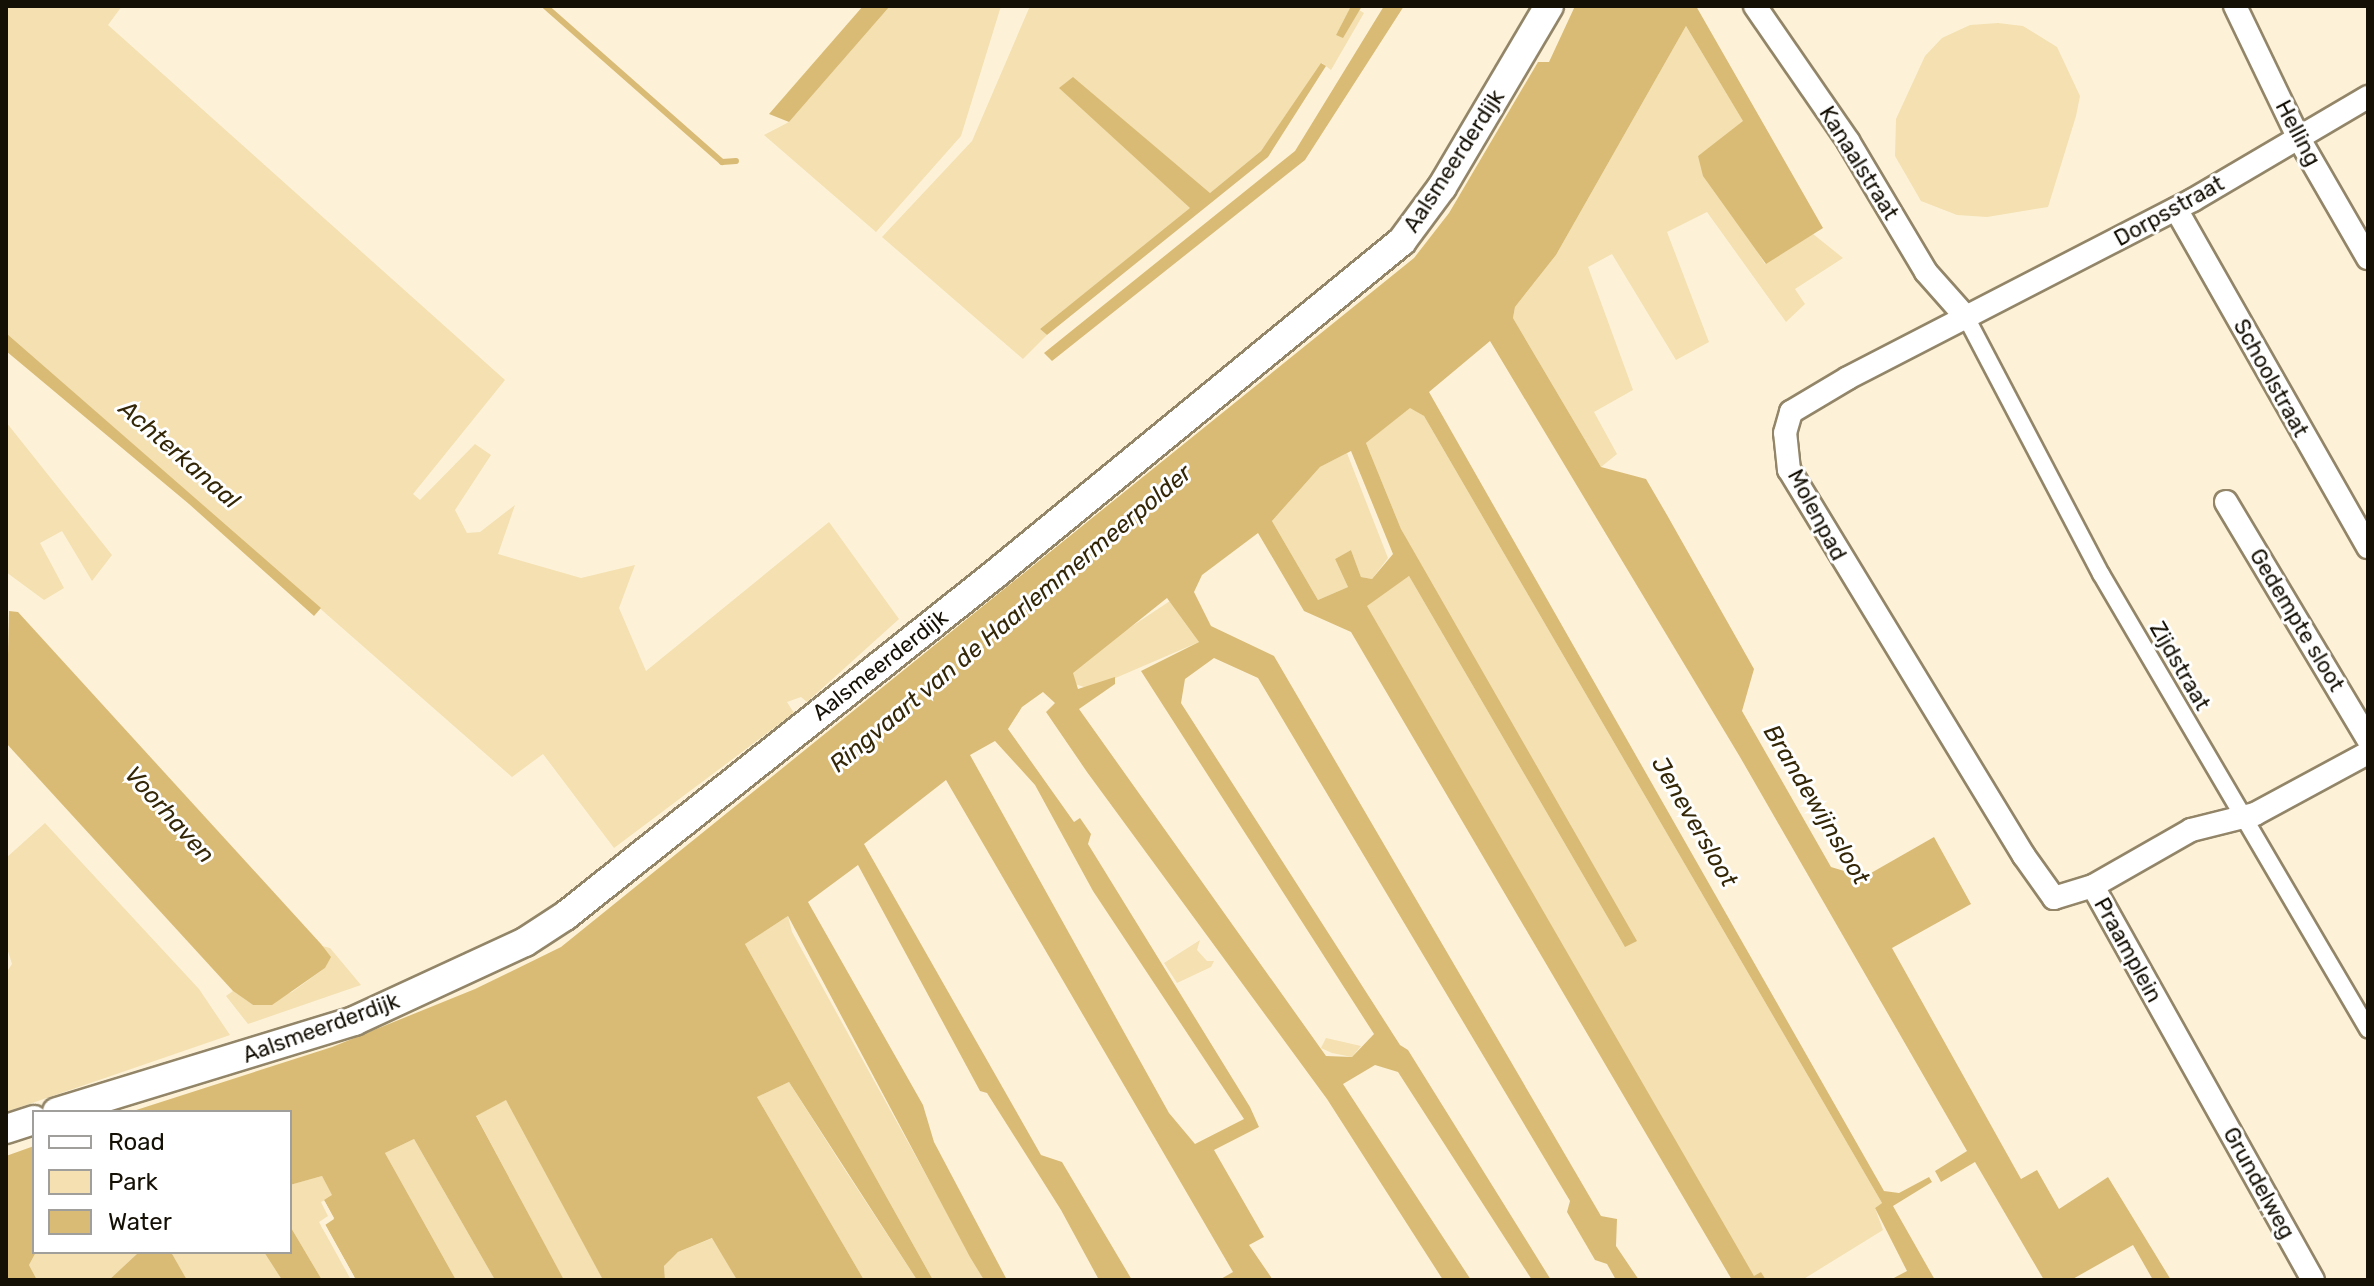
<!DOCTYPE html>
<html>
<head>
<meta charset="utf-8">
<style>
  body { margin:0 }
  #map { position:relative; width:2374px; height:1286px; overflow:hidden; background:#fdf2d8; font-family:Rubik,sans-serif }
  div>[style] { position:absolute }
  .green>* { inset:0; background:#f4e0b1; transform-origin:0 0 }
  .water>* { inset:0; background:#d9bb75 }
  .pier>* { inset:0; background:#fdf2d8 }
  .stream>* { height:6px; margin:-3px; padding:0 3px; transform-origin:3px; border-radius:3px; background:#d9bb75 }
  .roads { filter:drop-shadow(2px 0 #928568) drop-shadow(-2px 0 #928568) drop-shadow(0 2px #928568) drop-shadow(0 -2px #928568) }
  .pedestrian>* { height:16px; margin:-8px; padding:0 8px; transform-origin:8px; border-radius:8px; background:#fff }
  .minor>* { height:22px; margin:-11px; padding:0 11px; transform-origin:11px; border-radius:11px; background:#fff }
  .tertiary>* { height:28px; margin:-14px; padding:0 14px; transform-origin:14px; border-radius:14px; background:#fff }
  span { translate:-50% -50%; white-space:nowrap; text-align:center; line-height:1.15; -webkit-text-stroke:6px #fff; paint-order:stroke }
  .street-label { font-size:22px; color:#141005 }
  .water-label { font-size:24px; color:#342707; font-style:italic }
  .frame { position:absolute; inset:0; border:8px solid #141005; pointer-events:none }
  .legend { position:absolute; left:32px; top:1110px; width:260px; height:144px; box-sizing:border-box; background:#fff; border:2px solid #a19f9b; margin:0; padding:10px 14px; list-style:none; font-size:24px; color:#141005 }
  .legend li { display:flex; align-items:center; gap:16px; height:40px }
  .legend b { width:40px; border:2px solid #a19f9b }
</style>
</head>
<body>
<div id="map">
  <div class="green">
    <i style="clip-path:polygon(6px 6px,122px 6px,108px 25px,505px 380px,413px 494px,420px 500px,475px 444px,491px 455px,455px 510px,467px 533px,480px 532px,515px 505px,498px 554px,581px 578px,635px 565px,619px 608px,646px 671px,829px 522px,899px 619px,807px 702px,801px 697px,787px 702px,794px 713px,614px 848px,543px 754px,512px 777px,6px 333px)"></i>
    <i style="clip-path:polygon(890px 6px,1001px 6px,961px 136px,876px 232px,764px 135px,789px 122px)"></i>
    <i style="clip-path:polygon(1030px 6px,1351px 6px,1336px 35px,1343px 36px,1359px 10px,1364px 13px,1331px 70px,1322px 63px,1261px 151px,1210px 193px,1073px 78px,1060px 88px,1191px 208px,1040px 329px,1047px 335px,1023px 359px,882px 237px,972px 141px)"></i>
    <i style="clip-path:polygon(1998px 23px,2023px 26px,2057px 47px,2080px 96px,2076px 116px,2048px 207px,1987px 217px,1957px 215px,1921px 201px,1895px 156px,1896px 119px,1925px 56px,1942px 38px,1970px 25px)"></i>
    <i style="clip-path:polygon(1686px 26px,1744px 122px,1698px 156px,1765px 264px,1813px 234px,1843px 258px,1795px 289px,1805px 304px,1786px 322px,1707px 212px,1667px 232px,1709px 342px,1676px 360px,1612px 254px,1588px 267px,1633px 390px,1594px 412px,1617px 454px,1601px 467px,1513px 318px,1515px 307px,1556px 255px)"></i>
    <i style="clip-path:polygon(1410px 407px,1424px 416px,1882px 1203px,1875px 1208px,1883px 1230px,1802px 1280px,1766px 1280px,1761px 1272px,1754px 1277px,1366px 605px,1409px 576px,1625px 947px,1401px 529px,1366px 443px)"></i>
    <i style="clip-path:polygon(6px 422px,112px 555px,92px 581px,62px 531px,40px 543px,64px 588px,44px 600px,6px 572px)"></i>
    <i style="clip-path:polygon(1347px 453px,1388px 558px,1372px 579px,1361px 577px,1351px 550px,1335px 559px,1348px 587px,1318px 600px,1272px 521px,1320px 467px)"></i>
    <i style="clip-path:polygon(1173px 599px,1199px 642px,1090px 689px,1072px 683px,1073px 672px,1114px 638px)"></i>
    <i style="clip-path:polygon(45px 823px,199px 989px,230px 1035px,6px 1112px,6px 973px,12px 964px,6px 945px,6px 858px)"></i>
    <i style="clip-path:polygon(788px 916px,792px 932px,984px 1280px,933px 1280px,745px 944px)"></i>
    <i style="clip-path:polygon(1200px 940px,1197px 950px,1207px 961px,1214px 961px,1211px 967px,1177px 983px,1164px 963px)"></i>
    <i style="clip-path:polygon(322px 946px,330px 948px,361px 985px,248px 1024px,226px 996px,233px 991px,253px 1005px,292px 992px,325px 968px,330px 957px)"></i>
    <i style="clip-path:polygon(1326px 1038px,1361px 1046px,1352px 1057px,1332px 1053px,1321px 1048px)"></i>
    <i style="clip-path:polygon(789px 1082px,843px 1167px,917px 1280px,864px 1280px,757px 1097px)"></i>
    <i style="left:507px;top:1099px;width:205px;height:35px;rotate:62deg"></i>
    <i style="clip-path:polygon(414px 1139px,495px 1280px,456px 1280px,385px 1153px)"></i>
    <i style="clip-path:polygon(322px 1176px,333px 1196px,321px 1202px,328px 1216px,319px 1222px,351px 1280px,322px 1280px,290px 1226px,290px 1185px)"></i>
    <i style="clip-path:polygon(713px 1238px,737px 1280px,665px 1280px,664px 1266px,678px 1252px)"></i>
    <i style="clip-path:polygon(36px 1252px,139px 1252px,109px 1280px,37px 1280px,29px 1265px)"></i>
    <i style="clip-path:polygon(171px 1252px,264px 1252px,282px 1280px,187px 1280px)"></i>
  </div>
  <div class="water">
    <i style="clip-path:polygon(863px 6px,890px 6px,789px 122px,769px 114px)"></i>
    <i style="clip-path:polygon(1351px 6px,1362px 6px,1343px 38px,1336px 35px)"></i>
    <i style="clip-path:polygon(1384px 6px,1404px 6px,1305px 160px,1052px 361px,1044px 353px,1295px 151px)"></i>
    <i style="clip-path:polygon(evenodd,1575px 6px,1696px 6px,1823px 228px,1766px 264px,1703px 176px,1698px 156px,1743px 121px,1686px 26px,1556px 255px,1515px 307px,1513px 318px,1601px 467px,1646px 479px,1667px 515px,1754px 669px,1742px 711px,1831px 867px,1864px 877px,1934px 837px,1971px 904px,1892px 948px,2021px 1179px,2037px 1170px,2059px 1209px,2108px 1177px,2171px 1280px,2153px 1280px,2133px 1245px,2071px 1280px,2044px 1280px,1975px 1162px,1941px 1182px,1935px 1171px,1967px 1151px,1740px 757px,1490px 341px,1429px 392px,1884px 1191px,1899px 1193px,1929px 1177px,1932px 1182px,1893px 1206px,1935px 1280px,1890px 1280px,1907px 1271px,1875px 1208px,1882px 1203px,1424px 416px,1410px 408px,1366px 443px,1401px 529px,1637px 941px,1625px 947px,1409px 576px,1367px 606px,1754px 1276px,1761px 1272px,1766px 1280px,1732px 1280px,1351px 632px,1304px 611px,1258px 533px,1202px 575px,1194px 592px,1211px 626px,1274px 656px,1601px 1216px,1617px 1219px,1616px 1246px,1639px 1280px,1616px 1280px,1607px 1264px,1595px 1260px,1567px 1212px,1570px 1201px,1258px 678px,1214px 658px,1185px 679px,1181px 703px,1400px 1045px,1408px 1050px,1551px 1280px,1532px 1280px,1398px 1072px,1375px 1065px,1343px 1084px,1471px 1280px,1443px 1280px,1327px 1099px,1087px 772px,1046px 712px,1055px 703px,1043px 692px,1022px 707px,1008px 729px,1074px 822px,1080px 818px,1091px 834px,1088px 844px,1250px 1107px,1259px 1127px,1214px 1150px,1264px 1237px,1249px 1245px,1273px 1280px,1219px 1280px,1233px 1272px,946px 780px,864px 844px,1041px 1155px,1062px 1162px,1132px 1280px,1099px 1280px,1061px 1210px,987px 1093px,980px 1091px,858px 865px,808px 902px,923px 1105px,934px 1142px,1007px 1280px,984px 1280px,970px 1257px,788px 916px,745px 944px,933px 1280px,917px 1280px,789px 1082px,757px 1097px,864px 1280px,737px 1280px,712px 1238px,678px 1252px,664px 1266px,665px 1280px,603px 1280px,506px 1100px,476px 1116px,564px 1280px,495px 1280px,414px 1139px,385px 1153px,456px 1280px,356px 1280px,325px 1224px,334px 1218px,324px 1200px,332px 1195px,322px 1176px,290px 1185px,290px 1112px,130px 1112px,332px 1047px,475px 989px,561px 947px,1414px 258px,1449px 213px,1538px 62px,1549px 62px,1575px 6px,1351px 451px,1393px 554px,1372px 579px,1361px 577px,1351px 550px,1335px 559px,1348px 587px,1318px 600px,1272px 521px,1320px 467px,1351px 451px,1575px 6px,1167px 598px,1199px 642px,1141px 671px,1374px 1034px,1352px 1057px,1326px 1056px,1079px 709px,1115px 684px,1115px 677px,1078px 689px,1073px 673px,1167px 598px,1575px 6px,995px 741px,1035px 785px,1093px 891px,1244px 1119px,1195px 1144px,1169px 1113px,970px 755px,995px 741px)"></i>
    <i style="clip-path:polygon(1321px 63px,1326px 66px,1268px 157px,1047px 335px,1040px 329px,1190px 208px,1059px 88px,1073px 77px,1210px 193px,1261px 151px)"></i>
    <i style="clip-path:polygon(6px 333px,321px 608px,314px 616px,189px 504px,6px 351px)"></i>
    <i style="clip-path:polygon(9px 611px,18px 612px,321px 944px,331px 957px,325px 968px,272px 1005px,253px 1005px,233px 991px,6px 743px)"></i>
    <i style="clip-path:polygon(34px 1146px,36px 1252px,29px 1265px,37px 1280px,8px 1280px,6px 1156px)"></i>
    <i style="clip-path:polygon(290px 1226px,322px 1280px,282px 1280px,264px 1252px,290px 1252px)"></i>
    <i style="clip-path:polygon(139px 1252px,171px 1252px,187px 1280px,109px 1280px)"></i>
  </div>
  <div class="pier">
    <i style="clip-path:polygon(324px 1200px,334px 1219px,325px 1225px,356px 1280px,321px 1226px,329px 1217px)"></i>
  </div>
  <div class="stream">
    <i style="left:545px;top:6px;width:236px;rotate:41.4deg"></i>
    <i style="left:722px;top:162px;width:14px;rotate:-4deg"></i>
  </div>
  <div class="roads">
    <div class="pedestrian">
      <i style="left:1966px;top:317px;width:290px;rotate:62.3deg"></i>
      <i style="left:2101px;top:574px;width:528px;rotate:59.6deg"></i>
    </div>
    <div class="minor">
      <i style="left:1755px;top:6px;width:164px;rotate:55.4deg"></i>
      <i style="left:1848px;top:141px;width:152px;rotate:59.2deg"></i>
      <i style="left:1926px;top:272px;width:60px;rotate:48.4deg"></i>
      <i style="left:2235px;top:6px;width:145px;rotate:64.3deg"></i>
      <i style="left:2298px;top:137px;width:140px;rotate:60deg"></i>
      <i style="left:2176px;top:209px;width:389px;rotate:60.4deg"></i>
      <i style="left:2226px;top:502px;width:276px;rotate:59.1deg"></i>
      <i style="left:2093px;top:886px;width:113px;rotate:-29.7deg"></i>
      <i style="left:2191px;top:830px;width:66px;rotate:-14deg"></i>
      <i style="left:2255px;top:814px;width:128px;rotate:-28.4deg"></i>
      <i style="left:2313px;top:1280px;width:451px;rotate:-119.2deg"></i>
      <i style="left:2093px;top:886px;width:41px;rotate:162.9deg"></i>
      <i style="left:2054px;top:898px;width:52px;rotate:-125.5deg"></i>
      <i style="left:2024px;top:856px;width:452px;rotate:-121.3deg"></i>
      <i style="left:1789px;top:470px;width:37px;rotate:-96deg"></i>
      <i style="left:1785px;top:433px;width:22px;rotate:-74deg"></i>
      <i style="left:1791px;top:412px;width:66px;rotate:-30.8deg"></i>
      <i style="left:1848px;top:378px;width:388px;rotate:-27.3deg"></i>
      <i style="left:2193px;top:200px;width:203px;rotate:-30.5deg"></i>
    </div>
    <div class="tertiary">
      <i style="left:57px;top:1112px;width:311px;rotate:-17deg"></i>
      <i style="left:354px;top:1021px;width:188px;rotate:-24.8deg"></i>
      <i style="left:525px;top:942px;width:48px;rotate:-33deg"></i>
      <i style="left:565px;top:916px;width:548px;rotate:-38.48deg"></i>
      <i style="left:994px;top:575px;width:527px;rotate:-39.3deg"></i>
      <i style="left:1402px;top:241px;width:67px;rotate:-53.5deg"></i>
      <i style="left:1442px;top:187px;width:210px;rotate:-59.4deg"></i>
      <i style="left:6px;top:1129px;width:29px;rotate:-18deg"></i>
    </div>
  </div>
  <div class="street-label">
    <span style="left:2298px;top:133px;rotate:62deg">Helling</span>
    <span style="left:1454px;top:161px;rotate:-57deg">Aalsmeerderdijk</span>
    <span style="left:1859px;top:163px;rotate:58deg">Kanaalstraat</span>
    <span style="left:2169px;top:211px;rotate:-29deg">Dorpsstraat</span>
    <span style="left:2271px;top:378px;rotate:61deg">Schoolstraat</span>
    <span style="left:1817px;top:515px;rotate:62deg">Molenpad</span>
    <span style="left:2297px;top:620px;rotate:59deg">Gedempte sloot</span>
    <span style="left:880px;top:665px;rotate:-38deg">Aalsmeerderdijk</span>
    <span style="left:2180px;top:666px;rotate:60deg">Zijdstraat</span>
    <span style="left:2128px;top:950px;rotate:61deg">Praamplein</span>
    <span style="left:321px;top:1028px;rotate:-20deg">Aalsmeerderdijk</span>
    <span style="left:2259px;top:1183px;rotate:61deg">Grundelweg</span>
  </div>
  <div class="water-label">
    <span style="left:179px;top:455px;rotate:41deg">Achterkanaal</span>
    <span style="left:1011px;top:619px;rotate:-40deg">Ringvaart van de Haarlemmermeerpolder</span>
    <span style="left:1816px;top:805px;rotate:59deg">Brandewijnsloot</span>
    <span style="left:169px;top:815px;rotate:48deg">Voorhaven</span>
    <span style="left:1694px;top:822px;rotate:60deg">Jeneversloot</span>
  </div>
  <div class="frame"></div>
  <ul class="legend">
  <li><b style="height:10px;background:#fff"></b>Road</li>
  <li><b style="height:22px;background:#f4e0b1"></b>Park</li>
  <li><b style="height:22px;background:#d9bb75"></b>Water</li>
  </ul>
</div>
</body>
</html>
